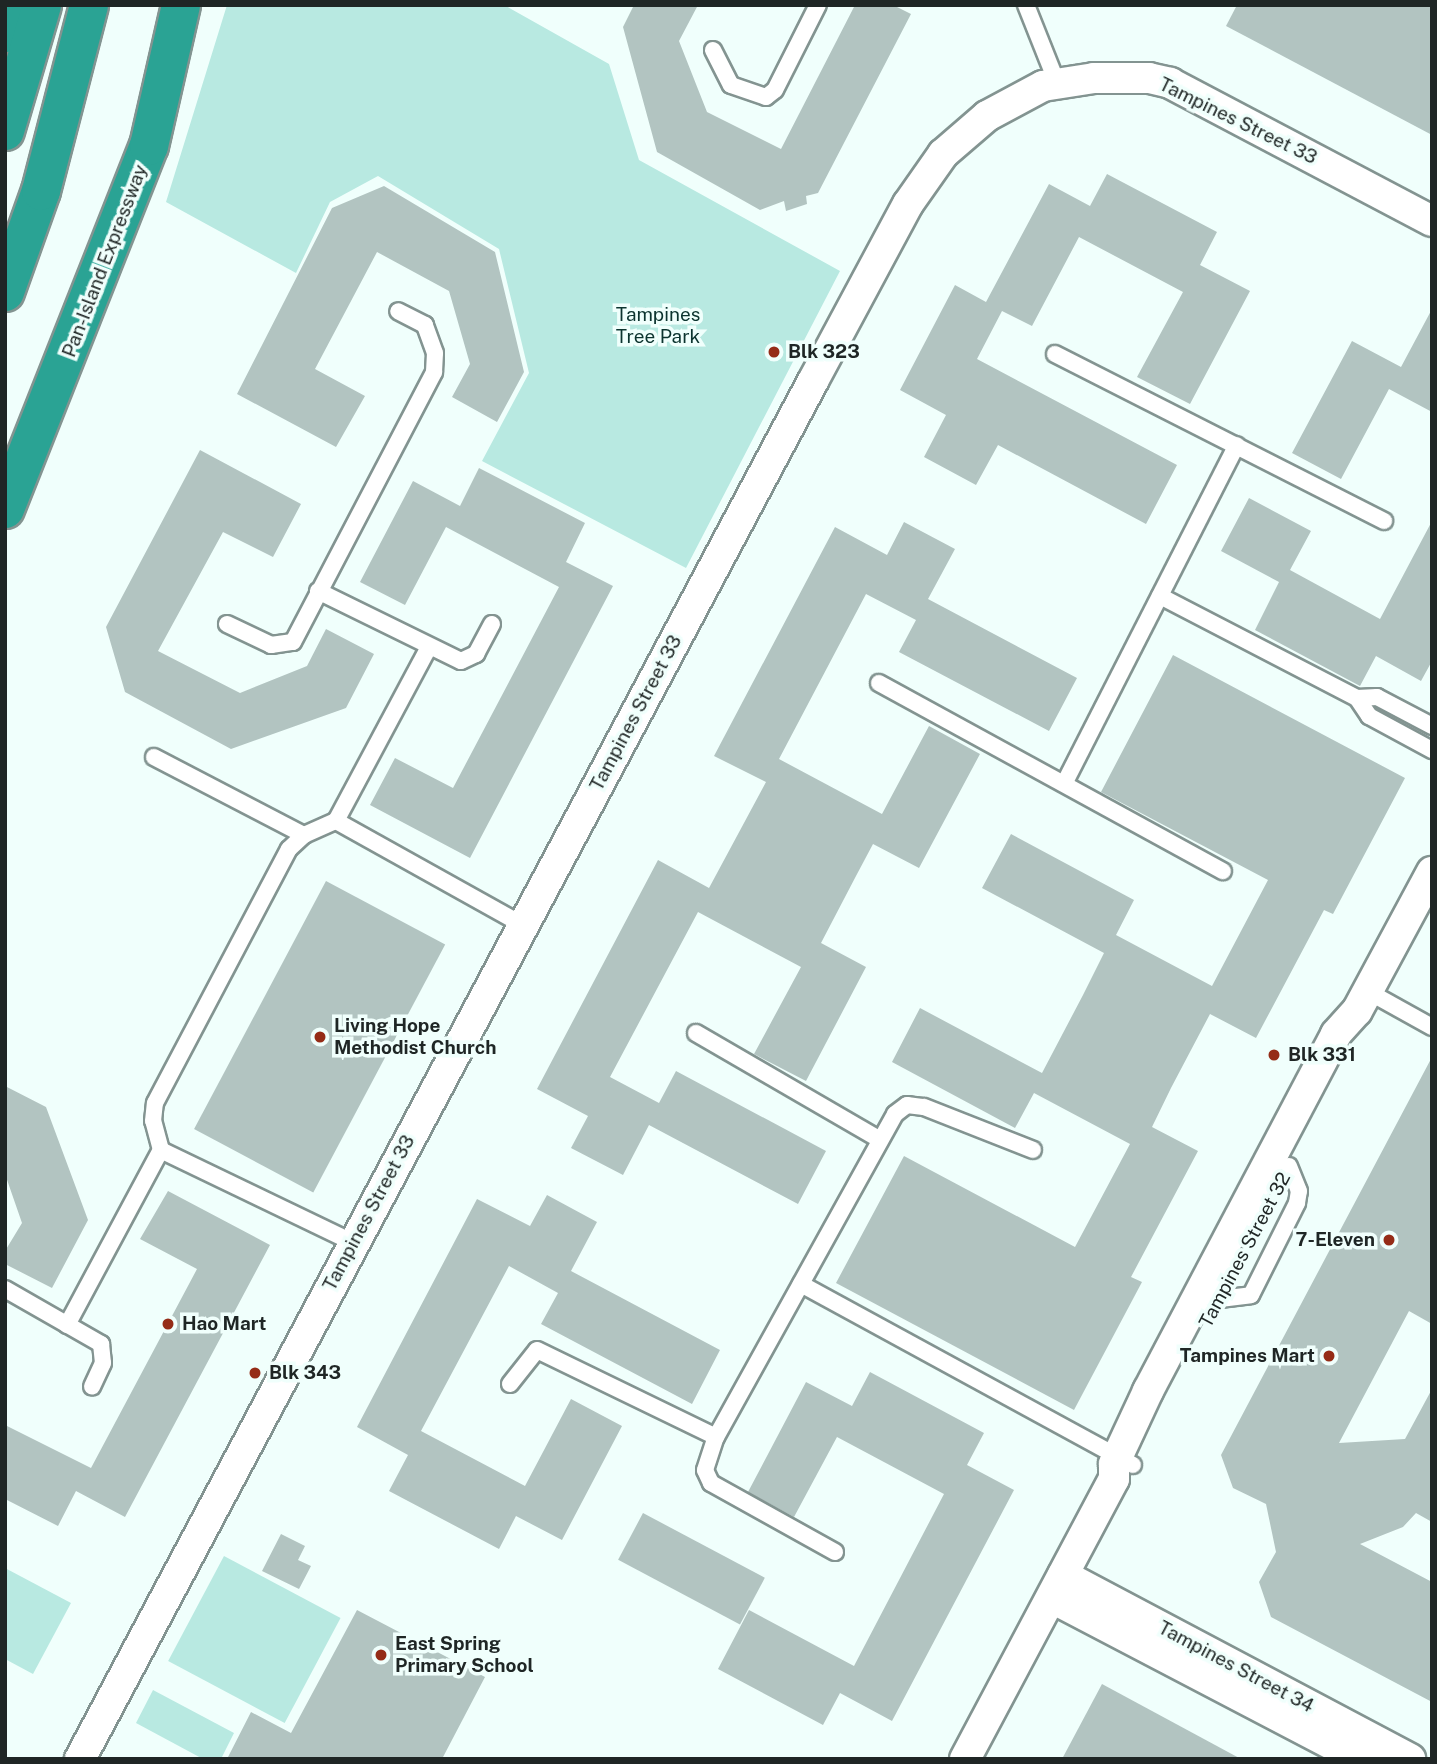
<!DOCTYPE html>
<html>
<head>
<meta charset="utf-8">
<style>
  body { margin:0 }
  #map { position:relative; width:1437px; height:1764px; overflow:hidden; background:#f0fffc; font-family:"Public Sans",sans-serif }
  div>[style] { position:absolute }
  .green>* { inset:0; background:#b8e9e1; transform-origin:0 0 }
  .building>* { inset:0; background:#b2c4c1; transform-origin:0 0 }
  .roads { filter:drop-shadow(2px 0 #839491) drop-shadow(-2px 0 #839491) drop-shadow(0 2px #839491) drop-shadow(0 -2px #839491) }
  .lane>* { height:16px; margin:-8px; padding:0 8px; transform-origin:8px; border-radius:8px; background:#fff }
  .street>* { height:30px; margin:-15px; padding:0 15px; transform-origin:15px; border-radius:15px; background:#fff }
  .highway>* { height:38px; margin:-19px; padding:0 19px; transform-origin:19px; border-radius:19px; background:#2aa394 }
  .dots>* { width:19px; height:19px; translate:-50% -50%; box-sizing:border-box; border:4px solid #f0fffc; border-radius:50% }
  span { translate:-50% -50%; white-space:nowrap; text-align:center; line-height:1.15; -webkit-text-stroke:7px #f0fffc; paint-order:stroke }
  .street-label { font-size:19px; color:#1f2625 }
  .park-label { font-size:19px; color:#0c342f }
  .poi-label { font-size:19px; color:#1f2625; font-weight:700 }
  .left { translate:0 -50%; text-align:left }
  .right { translate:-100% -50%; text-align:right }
  .frame { position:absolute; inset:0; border:7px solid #1f2625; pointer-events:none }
</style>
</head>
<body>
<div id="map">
  <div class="green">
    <i style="clip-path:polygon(227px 5px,504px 5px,609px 64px,639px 160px,840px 271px,686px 568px,482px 461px,529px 373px,499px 249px,378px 176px,330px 202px,296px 273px,166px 202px)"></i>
    <i style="left:224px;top:1556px;width:132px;height:119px;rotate:28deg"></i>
    <i style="clip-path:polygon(5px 1568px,71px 1603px,33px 1674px,5px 1659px)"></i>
    <i style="clip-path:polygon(153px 1690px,234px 1733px,221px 1759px,203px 1759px,136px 1723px)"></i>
  </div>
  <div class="building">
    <i style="clip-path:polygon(634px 5px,698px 5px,679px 41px,707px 112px,781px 149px,855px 5px,893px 5px,911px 14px,818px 193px,806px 196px,807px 204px,786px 211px,784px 201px,760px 210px,657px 152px,623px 27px)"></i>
    <i style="clip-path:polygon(1237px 5px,1432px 5px,1432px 135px,1226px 26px)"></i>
    <i style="clip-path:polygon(1107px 174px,1217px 232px,1200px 265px,1250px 291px,1190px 404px,1137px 377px,1183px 292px,1079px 237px,1032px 326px,1002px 311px,977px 359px,1177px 465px,1146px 524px,998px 445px,976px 485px,924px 457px,946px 415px,900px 390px,955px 285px,986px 302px,1049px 184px,1090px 206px)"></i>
    <i style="clip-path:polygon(384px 186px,495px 252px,524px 372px,497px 422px,452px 397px,470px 364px,449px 291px,377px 252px,315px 369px,365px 396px,336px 447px,237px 394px,332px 208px)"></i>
    <i style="clip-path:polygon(1432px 309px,1432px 412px,1389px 389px,1341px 479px,1292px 453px,1352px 341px,1401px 367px)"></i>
    <i style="clip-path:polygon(200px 450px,301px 504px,273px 557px,223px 532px,158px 651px,240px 693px,307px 666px,326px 629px,374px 654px,346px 708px,231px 749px,125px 692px,106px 627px)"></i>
    <i style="clip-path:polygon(479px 468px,585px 523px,566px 562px,613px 586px,470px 858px,370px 805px,395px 758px,453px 788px,559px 587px,446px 527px,405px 605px,360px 582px,413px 481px,460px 506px)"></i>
    <i style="clip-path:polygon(1249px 498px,1311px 531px,1290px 570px,1380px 619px,1432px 521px,1432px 661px,1421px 681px,1376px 656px,1360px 686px,1255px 630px,1279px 582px,1221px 551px)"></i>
    <i style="clip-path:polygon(904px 522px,955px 549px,928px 599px,1077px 678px,1049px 731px,899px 652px,916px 620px,866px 594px,779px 759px,882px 814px,929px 726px,980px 754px,919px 868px,873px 844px,856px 876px,821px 943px,866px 967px,806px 1081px,754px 1054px,801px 967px,698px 912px,610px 1077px,659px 1103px,676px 1071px,826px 1151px,798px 1204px,649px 1125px,623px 1175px,571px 1148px,588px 1116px,537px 1089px,658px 860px,709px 888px,766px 782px,714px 756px,835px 527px,887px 555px)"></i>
    <i style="clip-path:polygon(1173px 655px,1405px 778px,1333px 914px,1324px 910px,1256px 1038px,1210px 1014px,1171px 1088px,1152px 1127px,1198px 1151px,1131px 1277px,1142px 1282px,1074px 1410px,836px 1283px,904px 1156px,1075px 1247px,1130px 1144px,1034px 1093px,1015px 1128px,892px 1062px,920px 1008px,1042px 1073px,1083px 995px,1104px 953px,982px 888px,1011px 834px,1134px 900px,1116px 935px,1212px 986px,1268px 880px,1101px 792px)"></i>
    <i style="left:326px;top:881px;width:135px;height:281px;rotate:28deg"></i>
    <i style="clip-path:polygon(1432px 1057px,1432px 1324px,1409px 1311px,1339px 1443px,1405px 1439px,1432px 1389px,1432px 1522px,1416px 1513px,1403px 1527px,1360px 1544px,1432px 1582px,1432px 1702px,1271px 1617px,1259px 1582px,1276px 1552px,1266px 1504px,1233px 1488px,1221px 1455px)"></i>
    <i style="clip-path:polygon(5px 1086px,46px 1107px,88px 1220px,52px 1288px,5px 1264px,5px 1251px,22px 1223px,5px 1174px)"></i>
    <i style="clip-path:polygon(168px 1191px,270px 1245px,125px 1517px,76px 1491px,58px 1526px,5px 1499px,5px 1425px,91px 1468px,197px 1269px,140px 1239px)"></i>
    <i style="clip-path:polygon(547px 1195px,597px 1222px,571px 1271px,720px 1350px,692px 1404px,541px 1324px,558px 1293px,509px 1266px,421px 1431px,525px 1486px,571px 1399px,622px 1426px,562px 1540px,516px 1516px,499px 1549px,389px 1491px,408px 1455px,357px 1427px,477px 1199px,530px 1226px)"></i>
    <i style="clip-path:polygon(870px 1372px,984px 1433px,967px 1465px,1014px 1490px,892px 1721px,840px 1693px,823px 1725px,718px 1669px,749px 1610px,854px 1666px,944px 1494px,837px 1437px,794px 1517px,748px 1492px,806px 1382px,852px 1406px)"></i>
    <i style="left:643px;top:1513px;width:138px;height:53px;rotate:28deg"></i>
    <i style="clip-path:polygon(281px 1534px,305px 1546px,298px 1560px,311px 1566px,299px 1589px,262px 1571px)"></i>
    <i style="clip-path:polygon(357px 1610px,485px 1677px,442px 1759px,227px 1759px,251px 1712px,291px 1733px)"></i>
    <i style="clip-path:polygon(1102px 1684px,1241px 1759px,1062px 1759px)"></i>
  </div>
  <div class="roads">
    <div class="lane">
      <i style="left:1026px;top:5px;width:84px;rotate:68.3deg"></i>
      <i style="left:713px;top:50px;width:39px;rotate:63deg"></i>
      <i style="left:731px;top:85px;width:37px;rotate:19deg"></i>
      <i style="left:766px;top:97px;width:11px;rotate:-38deg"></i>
      <i style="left:775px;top:90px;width:95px;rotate:-63.2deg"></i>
      <i style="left:1055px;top:354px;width:369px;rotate:26.9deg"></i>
      <i style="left:318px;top:591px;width:159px;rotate:26.1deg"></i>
      <i style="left:461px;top:661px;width:17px;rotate:-25deg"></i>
      <i style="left:476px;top:654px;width:34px;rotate:-62deg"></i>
      <i style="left:1160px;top:596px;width:222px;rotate:27.4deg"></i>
      <i style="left:1357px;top:698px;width:22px;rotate:56deg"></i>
      <i style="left:1369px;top:716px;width:72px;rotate:28.4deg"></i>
      <i style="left:227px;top:624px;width:49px;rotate:25.5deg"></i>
      <i style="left:271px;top:645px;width:22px;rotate:-8deg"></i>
      <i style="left:293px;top:642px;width:305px;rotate:-62.4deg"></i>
      <i style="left:434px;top:372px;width:19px;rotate:-87deg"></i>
      <i style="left:435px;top:353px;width:30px;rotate:-110deg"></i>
      <i style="left:425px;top:325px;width:30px;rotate:-153deg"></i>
      <i style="left:879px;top:683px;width:392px;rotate:28.7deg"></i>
      <i style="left:1357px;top:698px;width:20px;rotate:-3deg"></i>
      <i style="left:1377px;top:697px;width:62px;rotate:27.8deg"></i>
      <i style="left:154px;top:757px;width:169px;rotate:27.5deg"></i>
      <i style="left:1065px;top:782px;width:378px;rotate:-63deg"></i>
      <i style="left:336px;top:821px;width:214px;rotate:29.1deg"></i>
      <i style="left:1367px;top:991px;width:74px;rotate:29deg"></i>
      <i style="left:696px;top:1033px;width:211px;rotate:30.1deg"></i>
      <i style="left:354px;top:1243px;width:214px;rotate:-154.3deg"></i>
      <i style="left:161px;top:1150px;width:30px;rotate:-105deg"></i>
      <i style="left:153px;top:1121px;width:18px;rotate:-84deg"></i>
      <i style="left:155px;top:1103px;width:287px;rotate:-62.2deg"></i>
      <i style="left:289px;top:849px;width:21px;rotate:-43deg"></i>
      <i style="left:304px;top:835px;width:35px;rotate:-24deg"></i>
      <i style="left:336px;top:821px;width:195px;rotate:-61.9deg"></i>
      <i style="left:801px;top:1284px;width:378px;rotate:28.6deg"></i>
      <i style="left:5px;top:1289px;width:111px;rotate:29.8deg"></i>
      <i style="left:101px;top:1344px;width:19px;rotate:84deg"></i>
      <i style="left:103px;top:1363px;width:26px;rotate:115deg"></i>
      <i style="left:1220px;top:1299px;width:31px;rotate:-7deg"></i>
      <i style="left:1251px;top:1295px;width:103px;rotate:-63.4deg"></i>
      <i style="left:1297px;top:1203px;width:12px;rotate:-81deg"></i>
      <i style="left:1299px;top:1191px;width:27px;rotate:-112deg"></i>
      <i style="left:67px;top:1325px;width:199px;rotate:-61.8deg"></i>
      <i style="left:510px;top:1384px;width:43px;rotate:-51.5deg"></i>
      <i style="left:537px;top:1350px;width:199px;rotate:25.9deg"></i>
      <i style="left:835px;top:1552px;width:142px;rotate:-150.9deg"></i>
      <i style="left:711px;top:1483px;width:14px;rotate:-115deg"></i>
      <i style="left:705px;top:1470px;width:35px;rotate:-72deg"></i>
      <i style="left:716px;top:1437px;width:369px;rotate:-61deg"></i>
      <i style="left:895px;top:1114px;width:15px;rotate:-37deg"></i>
      <i style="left:907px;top:1105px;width:17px;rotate:7deg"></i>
      <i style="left:924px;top:1107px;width:117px;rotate:21.5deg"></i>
    </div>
    <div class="street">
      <i style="left:1063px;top:1575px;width:393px;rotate:27.9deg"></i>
      <i style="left:1052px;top:1598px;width:348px;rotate:27.6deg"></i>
      <i style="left:80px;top:1759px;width:1561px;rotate:-61.99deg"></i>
      <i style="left:813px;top:381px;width:201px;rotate:-61.8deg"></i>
      <i style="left:908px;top:204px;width:61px;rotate:-55deg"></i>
      <i style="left:943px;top:154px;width:58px;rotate:-40.8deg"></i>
      <i style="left:987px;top:116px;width:64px;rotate:-28.2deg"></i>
      <i style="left:1043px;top:86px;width:52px;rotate:-8.9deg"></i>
      <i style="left:1094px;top:78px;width:55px"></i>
      <i style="left:1149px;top:78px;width:22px;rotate:13deg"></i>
      <i style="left:1170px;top:83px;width:296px;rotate:27.8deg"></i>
      <i style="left:965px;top:1759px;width:317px;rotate:-62deg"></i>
      <i style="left:1114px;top:1479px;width:15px;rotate:-90deg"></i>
      <i style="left:1114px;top:1464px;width:81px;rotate:-65deg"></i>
      <i style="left:1148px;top:1391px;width:403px;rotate:-62.2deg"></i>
      <i style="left:1336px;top:1034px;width:31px;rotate:-48deg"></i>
      <i style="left:1357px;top:1011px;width:158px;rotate:-61.7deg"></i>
    </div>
    <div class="highway">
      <i style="left:5px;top:33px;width:33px;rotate:-59deg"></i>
      <i style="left:5px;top:131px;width:131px;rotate:-73.6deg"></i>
      <i style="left:5px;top:292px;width:107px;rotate:-70.4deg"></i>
      <i style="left:41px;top:191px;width:192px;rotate:-75.5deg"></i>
      <i style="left:5px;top:509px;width:391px;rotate:-68.4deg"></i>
      <i style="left:149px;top:146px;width:145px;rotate:-77.2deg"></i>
    </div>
  </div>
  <div class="dots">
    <i style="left:774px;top:352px;background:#952c17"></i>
    <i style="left:320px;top:1037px;background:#952c17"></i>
    <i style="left:1274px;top:1055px;background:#952c17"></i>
    <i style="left:1389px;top:1240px;background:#952c17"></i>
    <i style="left:168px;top:1324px;background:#952c17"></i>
    <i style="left:1329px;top:1356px;background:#952c17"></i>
    <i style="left:255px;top:1373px;background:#952c17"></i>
    <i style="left:381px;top:1655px;background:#952c17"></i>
  </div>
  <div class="street-label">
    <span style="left:1238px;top:121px;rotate:26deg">Tampines Street 33</span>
    <span style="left:105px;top:261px;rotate:-69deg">Pan-Island Expressway</span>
    <span style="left:636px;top:713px;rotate:-62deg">Tampines Street 33</span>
    <span style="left:369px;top:1213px;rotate:-62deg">Tampines Street 33</span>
    <span style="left:1245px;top:1250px;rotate:-62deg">Tampines Street 32</span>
    <span style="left:1236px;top:1667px;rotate:28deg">Tampines Street 34</span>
  </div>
  <div class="park-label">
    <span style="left:658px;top:326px">Tampines<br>Tree Park</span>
  </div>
  <div class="poi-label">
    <span class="left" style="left:788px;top:352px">Blk 323</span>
    <span class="left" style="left:334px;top:1037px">Living Hope<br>Methodist Church</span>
    <span class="left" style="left:1288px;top:1055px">Blk 331</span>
    <span class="right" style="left:1375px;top:1240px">7-Eleven</span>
    <span class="left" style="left:182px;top:1324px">Hao Mart</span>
    <span class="right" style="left:1315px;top:1356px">Tampines Mart</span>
    <span class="left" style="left:269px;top:1373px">Blk 343</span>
    <span class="left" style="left:395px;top:1655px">East Spring<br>Primary School</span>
  </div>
  <div class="frame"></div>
</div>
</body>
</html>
